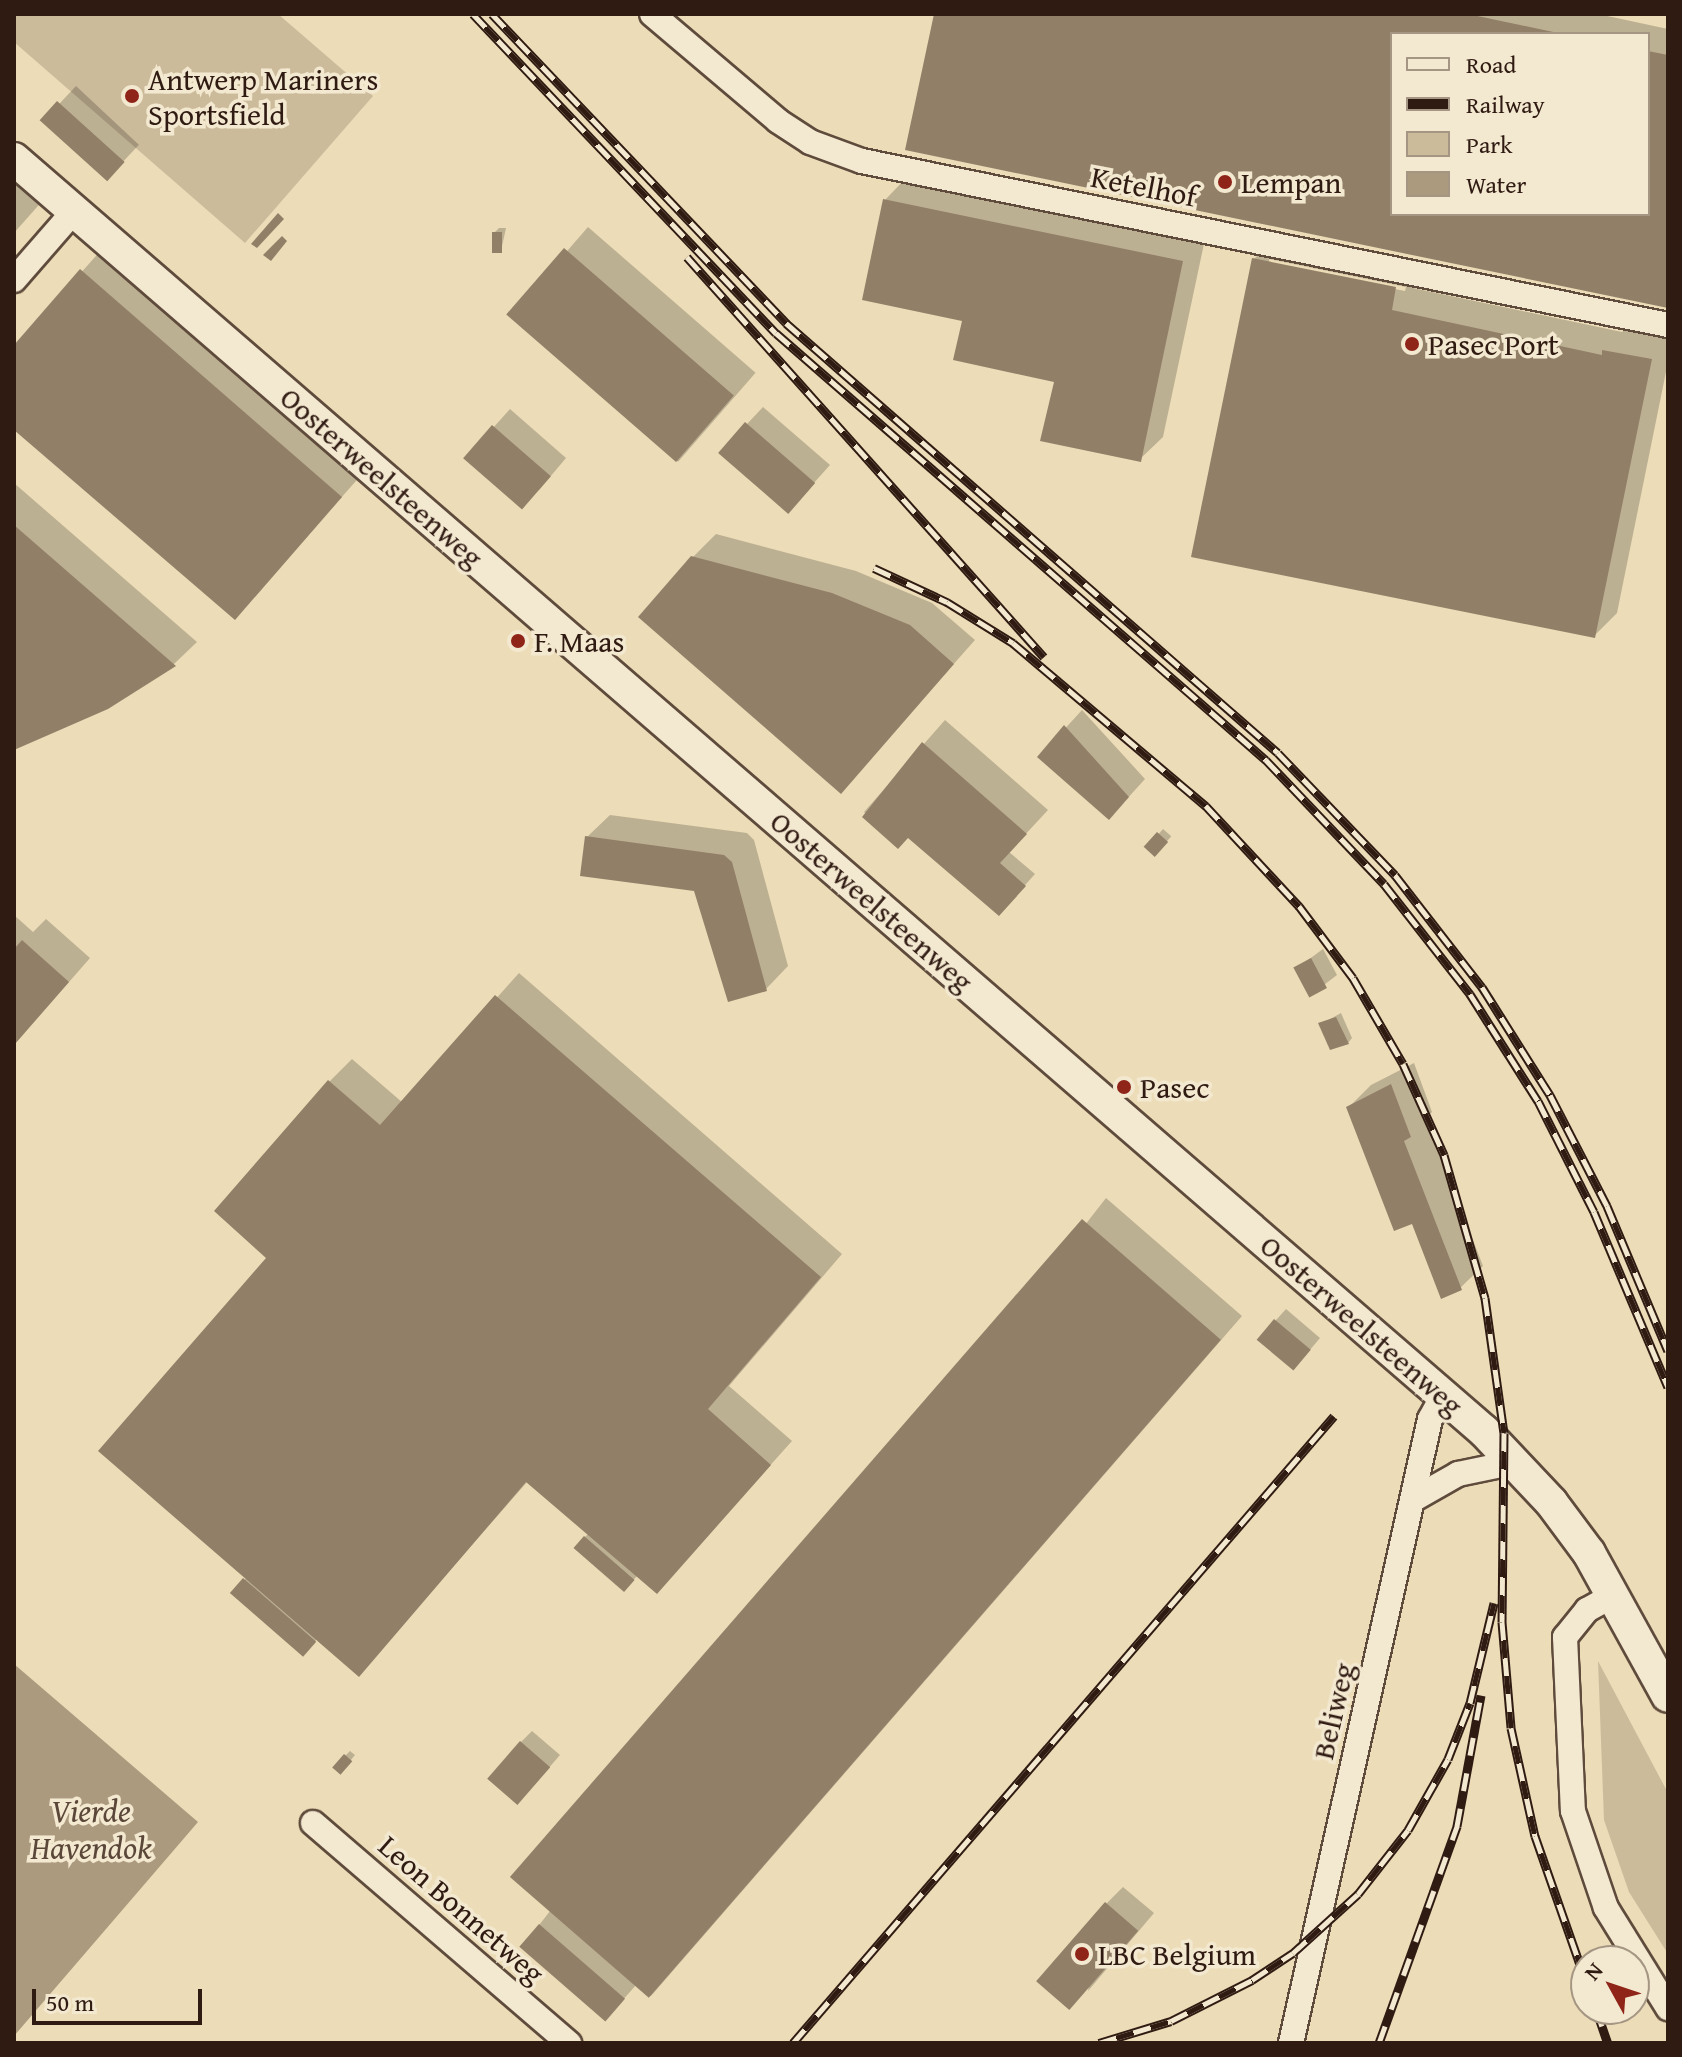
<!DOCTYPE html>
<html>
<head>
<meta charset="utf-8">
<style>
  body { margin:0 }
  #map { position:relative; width:1682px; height:2057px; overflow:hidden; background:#ecdcb7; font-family:"Gentium Book Plus",serif }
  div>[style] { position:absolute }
  .green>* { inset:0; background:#ccbb9b }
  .water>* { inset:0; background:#ac9a7f }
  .shadow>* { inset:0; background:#0003; transform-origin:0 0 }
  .building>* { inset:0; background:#927f68; transform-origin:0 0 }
  .roads { filter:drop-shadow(2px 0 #5f4b3c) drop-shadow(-2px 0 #5f4b3c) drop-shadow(0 2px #5f4b3c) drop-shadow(0 -2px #5f4b3c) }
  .minor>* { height:24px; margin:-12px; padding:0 12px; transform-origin:12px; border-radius:12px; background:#f3e8d0 }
  .secondary>* { height:32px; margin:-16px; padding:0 16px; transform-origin:16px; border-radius:16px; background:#f3e8d0 }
  .rail>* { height:9px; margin-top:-4.5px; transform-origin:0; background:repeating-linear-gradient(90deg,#f3e8d0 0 18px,#301b13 0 36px); box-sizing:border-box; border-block:2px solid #301b13 }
  .dots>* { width:22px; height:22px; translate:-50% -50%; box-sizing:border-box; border:4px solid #f3e8d0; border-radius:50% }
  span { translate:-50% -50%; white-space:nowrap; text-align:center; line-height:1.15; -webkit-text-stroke:7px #f3e8d0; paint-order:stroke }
  .poi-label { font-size:30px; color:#301b13 }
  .left { translate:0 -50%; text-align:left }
  .street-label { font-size:30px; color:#301b13 }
  .water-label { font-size:32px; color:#5b4739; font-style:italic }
  .frame { position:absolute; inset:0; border:16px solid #301b13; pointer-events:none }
  .legend { position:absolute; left:1390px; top:32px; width:260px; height:184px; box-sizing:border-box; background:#f3e8d0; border:2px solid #a59684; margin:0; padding:10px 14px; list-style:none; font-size:24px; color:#301b13 }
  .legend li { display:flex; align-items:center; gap:16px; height:40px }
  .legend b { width:40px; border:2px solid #a59684 }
  .north { position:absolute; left:1570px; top:1945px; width:80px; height:80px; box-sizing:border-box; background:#f3e8d0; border:2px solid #a59684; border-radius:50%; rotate:310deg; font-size:22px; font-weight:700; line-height:32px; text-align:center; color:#301b13 }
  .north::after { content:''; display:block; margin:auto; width:28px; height:36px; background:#8f2418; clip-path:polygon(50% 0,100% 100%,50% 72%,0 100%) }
  .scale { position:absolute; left:32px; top:1989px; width:170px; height:36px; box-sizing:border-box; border:4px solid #301b13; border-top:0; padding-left:10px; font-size:24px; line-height:28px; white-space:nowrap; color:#301b13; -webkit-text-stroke:6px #f3e8d0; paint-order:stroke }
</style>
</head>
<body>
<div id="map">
  <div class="green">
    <i style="clip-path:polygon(14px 14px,278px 14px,373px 96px,245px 243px,14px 42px)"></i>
    <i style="clip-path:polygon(1598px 1661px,1668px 1793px,1668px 1954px,1629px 1892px,1604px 1820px)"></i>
  </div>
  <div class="water">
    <i style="clip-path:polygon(14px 1664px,198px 1822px,14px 2036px)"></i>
  </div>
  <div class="shadow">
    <i style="clip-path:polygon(evenodd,936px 14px,1598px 14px,1668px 29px,1668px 306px,907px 148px,936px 14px,1392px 34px,1648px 34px,1648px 214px,1392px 214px,1392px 34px)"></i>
    <i style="left:76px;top:86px;width:86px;height:48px;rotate:43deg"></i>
    <i style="clip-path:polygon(14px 171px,45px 198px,14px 233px)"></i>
    <i style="clip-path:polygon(907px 177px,1205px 239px,1163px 437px,1140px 459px,1056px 380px,964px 319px,885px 200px)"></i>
    <i style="left:588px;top:227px;width:222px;height:118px;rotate:41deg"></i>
    <i style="clip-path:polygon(499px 228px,506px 228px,501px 251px,494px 233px)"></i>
    <i style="clip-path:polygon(evenodd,1277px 237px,1417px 265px,1413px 288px,1622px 332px,1626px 328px,1668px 336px,1668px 362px,1617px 613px,1594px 636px,1254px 259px,1277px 237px,1269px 259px,1406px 287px,1405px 291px,1269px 264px,1269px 259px)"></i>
    <i style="clip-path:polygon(103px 248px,363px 473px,235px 618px,14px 428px,14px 348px)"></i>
    <i style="clip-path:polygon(763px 407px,830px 465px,804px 494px,747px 424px)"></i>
    <i style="clip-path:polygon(510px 409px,566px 458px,539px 490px,466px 458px)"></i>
    <i style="clip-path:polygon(14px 483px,197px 642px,174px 664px,107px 707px,14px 747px)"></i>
    <i style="clip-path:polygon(716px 534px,856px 571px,932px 603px,975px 640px,841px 791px,693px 557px)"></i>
    <i style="clip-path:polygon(1082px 710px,1145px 779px,1126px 800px,1040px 756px)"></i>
    <i style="clip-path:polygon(945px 720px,1048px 810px,1009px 852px,1035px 874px,1010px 902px,909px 836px,898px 846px,864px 812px)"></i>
    <i style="clip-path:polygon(610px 815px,747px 833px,754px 840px,788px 966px,766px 989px,695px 889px,587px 837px)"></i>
    <i style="left:1163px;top:829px;width:11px;height:25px;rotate:41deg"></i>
    <i style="clip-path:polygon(14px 915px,33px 932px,46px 919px,90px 958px,14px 1045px)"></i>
    <i style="clip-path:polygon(1323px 949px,1337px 975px,1312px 994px,1297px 968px)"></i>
    <i style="clip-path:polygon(519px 973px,842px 1254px,729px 1386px,792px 1441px,657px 1592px,638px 1575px,625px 1589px,585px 1537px,589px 1533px,528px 1481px,359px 1674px,318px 1638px,302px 1655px,232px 1593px,247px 1577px,269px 1258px,329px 1082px,352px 1059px,403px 1103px)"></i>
    <i style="clip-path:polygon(1341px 1013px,1352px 1038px,1348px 1043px,1321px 1024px)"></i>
    <i style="clip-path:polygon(1414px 1063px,1432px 1112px,1426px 1118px,1483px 1266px,1460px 1288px,1413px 1221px,1348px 1108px,1371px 1085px)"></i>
    <i style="clip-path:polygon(1106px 1198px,1242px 1316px,651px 1996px,637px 1984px,621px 2002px,522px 1947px)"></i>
    <i style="clip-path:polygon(1286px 1309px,1320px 1338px,1304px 1357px,1259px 1339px)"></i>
    <i style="clip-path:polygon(532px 1731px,560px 1755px,528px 1792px,521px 1742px)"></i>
    <i style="clip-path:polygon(350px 1751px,355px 1755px,345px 1767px,345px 1756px)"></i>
    <i style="clip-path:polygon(1123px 1887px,1154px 1913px,1088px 1991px,1106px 1904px)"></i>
  </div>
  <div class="building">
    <i style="clip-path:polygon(934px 14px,1468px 14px,1558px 33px,1392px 34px,1392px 214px,1648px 214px,1648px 51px,1668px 55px,1668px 308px,905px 150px)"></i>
    <i style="left:57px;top:101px;width:91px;height:26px;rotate:42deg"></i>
    <i style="clip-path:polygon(883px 199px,1183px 261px,1141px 462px,1040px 441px,1054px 382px,953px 360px,962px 321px,862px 300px)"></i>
    <i style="clip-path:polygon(278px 213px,284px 219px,257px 248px,251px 244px)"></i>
    <i style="left:492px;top:232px;width:10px;height:21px"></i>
    <i style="clip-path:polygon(282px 236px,287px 241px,271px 261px,263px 255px)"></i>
    <i style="left:564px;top:248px;width:225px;height:88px;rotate:41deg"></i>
    <i style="clip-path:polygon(1252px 258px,1396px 287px,1392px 310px,1602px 355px,1602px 350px,1652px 359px,1595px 638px,1191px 557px)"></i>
    <i style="clip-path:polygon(80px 269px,342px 497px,235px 620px,14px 430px,14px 345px)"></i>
    <i style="left:745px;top:422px;width:93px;height:41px;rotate:41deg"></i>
    <i style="left:492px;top:425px;width:78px;height:44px;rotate:41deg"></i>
    <i style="clip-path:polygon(14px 525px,176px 666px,108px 709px,14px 750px)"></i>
    <i style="clip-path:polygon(691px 556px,832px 593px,910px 625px,954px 664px,841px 794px,638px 617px)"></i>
    <i style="clip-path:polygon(1064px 725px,1129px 797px,1109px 820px,1037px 757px)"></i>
    <i style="clip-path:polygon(922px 742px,1027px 834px,1000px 863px,1026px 886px,999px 916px,908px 838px,898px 849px,862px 817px)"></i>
    <i style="left:1157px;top:832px;width:15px;height:20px;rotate:42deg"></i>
    <i style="clip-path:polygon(585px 836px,724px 855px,732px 862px,767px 991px,728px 1002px,694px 891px,580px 876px)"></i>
    <i style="clip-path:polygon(22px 940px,69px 982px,14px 1045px,14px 949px)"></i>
    <i style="left:1311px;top:958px;width:34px;height:20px;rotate:62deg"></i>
    <i style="clip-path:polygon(495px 995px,821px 1277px,708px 1409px,771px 1465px,657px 1594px,526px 1482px,359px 1677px,98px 1451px,266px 1258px,214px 1211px,328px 1080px,380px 1125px)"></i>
    <i style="clip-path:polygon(1336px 1017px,1349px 1044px,1330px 1050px,1318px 1023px)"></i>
    <i style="clip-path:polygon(1391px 1084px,1411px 1137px,1404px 1141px,1462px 1290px,1441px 1299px,1412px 1224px,1394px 1231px,1346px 1107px)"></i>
    <i style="left:1082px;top:1219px;width:184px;height:872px;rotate:41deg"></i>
    <i style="left:1274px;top:1319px;width:48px;height:27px;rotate:40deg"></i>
    <i style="left:584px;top:1536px;width:67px;height:16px;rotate:41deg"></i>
    <i style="left:243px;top:1578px;width:97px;height:20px;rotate:41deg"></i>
    <i style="left:520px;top:1741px;width:40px;height:50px;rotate:41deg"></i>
    <i style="left:344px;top:1754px;width:11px;height:18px;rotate:41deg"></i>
    <i style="left:1105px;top:1902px;width:44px;height:105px;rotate:41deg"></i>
    <i style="left:539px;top:1924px;width:114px;height:30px;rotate:41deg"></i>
  </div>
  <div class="roads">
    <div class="minor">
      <i style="left:652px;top:14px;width:165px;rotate:40.3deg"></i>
      <i style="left:778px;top:121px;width:38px;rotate:33deg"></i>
      <i style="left:810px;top:142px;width:55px;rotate:20.1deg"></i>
      <i style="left:862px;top:161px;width:823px;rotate:11.5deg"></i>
      <i style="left:14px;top:280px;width:91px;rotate:-49deg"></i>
      <i style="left:1414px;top:1499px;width:51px;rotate:-29.6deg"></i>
      <i style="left:1458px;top:1474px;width:59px;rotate:-11.7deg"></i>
      <i style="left:1614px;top:1595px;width:31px;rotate:151deg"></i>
      <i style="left:1587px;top:1610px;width:35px;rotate:129deg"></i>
      <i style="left:1565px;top:1637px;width:174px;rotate:87.4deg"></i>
      <i style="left:1573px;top:1811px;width:102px;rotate:71.2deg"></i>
      <i style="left:1606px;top:1908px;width:118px;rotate:58.2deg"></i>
      <i style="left:313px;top:1823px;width:338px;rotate:40.7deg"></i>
      <i style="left:1291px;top:2043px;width:639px;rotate:-77.44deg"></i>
      <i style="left:1430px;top:1419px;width:26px;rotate:-61deg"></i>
    </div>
    <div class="secondary">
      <i style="left:14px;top:159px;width:1944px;rotate:40.87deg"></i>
      <i style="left:1484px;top:1431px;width:98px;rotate:46.7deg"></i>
      <i style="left:1551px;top:1502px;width:64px;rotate:53.3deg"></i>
      <i style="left:1589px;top:1553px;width:163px;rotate:61.1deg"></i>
    </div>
  </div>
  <div class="rail">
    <i style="left:473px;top:14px;width:440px;rotate:46.5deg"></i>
    <i style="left:776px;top:333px;width:650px;rotate:41.07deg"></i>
    <i style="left:1266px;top:760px;width:171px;rotate:46.4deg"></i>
    <i style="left:1384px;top:884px;width:140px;rotate:52deg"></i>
    <i style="left:1470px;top:994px;width:127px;rotate:57.6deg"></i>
    <i style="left:1538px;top:1101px;width:124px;rotate:63.2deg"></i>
    <i style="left:1594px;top:1212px;width:190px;rotate:67.1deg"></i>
    <i style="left:492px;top:14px;width:427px;rotate:46.4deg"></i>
    <i style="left:786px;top:323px;width:653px;rotate:41.15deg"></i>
    <i style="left:1278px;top:753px;width:169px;rotate:46.2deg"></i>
    <i style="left:1395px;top:875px;width:142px;rotate:52.2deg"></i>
    <i style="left:1482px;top:987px;width:128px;rotate:57.8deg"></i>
    <i style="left:1550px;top:1095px;width:125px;rotate:62.8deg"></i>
    <i style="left:1607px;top:1206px;width:157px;rotate:67.2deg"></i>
    <i style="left:687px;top:257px;width:536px;rotate:48.25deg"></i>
    <i style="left:874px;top:568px;width:81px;rotate:25deg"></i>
    <i style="left:947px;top:602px;width:78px;rotate:31.8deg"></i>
    <i style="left:1013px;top:643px;width:253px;rotate:40.2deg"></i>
    <i style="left:1206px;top:806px;width:137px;rotate:47.1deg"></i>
    <i style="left:1299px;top:906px;width:90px;rotate:53.1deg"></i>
    <i style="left:1353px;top:978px;width:99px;rotate:59.8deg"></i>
    <i style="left:1403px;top:1064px;width:100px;rotate:65.7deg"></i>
    <i style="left:1444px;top:1155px;width:149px;rotate:74deg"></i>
    <i style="left:1485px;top:1298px;width:136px;rotate:82deg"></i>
    <i style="left:1504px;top:1433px;width:189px;rotate:90.6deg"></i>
    <i style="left:1502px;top:1622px;width:106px;rotate:85.1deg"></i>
    <i style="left:1511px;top:1728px;width:111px;rotate:77.5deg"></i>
    <i style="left:1535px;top:1836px;width:155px;rotate:70.7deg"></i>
    <i style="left:1596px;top:2009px;width:36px;rotate:71deg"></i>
    <i style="left:793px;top:2043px;width:828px;rotate:-49.21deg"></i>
    <i style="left:1099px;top:2043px;width:75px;rotate:-17deg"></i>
    <i style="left:1171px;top:2021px;width:91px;rotate:-26.8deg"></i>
    <i style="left:1252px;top:1980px;width:49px;rotate:-33.4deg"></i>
    <i style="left:1293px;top:1953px;width:88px;rotate:-42.2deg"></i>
    <i style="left:1358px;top:1894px;width:81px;rotate:-52deg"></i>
    <i style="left:1408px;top:1830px;width:81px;rotate:-60.6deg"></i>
    <i style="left:1448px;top:1759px;width:60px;rotate:-68.6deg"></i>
    <i style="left:1470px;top:1703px;width:103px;rotate:-76.5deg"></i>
    <i style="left:1379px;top:2043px;width:231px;rotate:-70.2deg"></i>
    <i style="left:1457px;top:1826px;width:133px;rotate:-79.6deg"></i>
  </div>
  <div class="dots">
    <i style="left:132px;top:96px;background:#8f2418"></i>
    <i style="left:1225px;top:182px;background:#8f2418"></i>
    <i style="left:1412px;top:344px;background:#8f2418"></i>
    <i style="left:518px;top:641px;background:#8f2418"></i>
    <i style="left:1124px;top:1087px;background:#8f2418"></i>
    <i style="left:1082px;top:1954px;background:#8f2418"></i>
  </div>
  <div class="poi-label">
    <span class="left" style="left:148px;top:96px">Antwerp Mariners<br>Sportsfield</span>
    <span class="left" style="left:1241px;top:182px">Lempan</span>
    <span class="left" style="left:1428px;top:344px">Pasec Port</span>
    <span class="left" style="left:534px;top:641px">F. Maas</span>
    <span class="left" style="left:1140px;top:1087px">Pasec</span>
    <span class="left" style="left:1098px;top:1954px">LBC Belgium</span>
  </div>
  <div class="street-label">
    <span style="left:1144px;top:186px;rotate:11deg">Ketelhof</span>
    <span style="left:382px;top:477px;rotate:41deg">Oosterweelsteenweg</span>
    <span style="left:872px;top:901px;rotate:41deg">Oosterweelsteenweg</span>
    <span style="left:1362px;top:1325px;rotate:41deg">Oosterweelsteenweg</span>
    <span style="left:1333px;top:1711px;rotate:-77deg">Beliweg</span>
    <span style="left:462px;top:1909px;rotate:41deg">Leon Bonnetweg</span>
  </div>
  <div class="water-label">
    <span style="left:91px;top:1830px">Vierde<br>Havendok</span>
  </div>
  <div class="frame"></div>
  <ul class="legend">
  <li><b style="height:10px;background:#f3e8d0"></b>Road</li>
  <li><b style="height:10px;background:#301b13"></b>Railway</li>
  <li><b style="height:22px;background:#ccbb9b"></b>Park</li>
  <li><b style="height:22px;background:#ac9a7f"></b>Water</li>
  </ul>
  <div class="north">N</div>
  <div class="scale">50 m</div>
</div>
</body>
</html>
